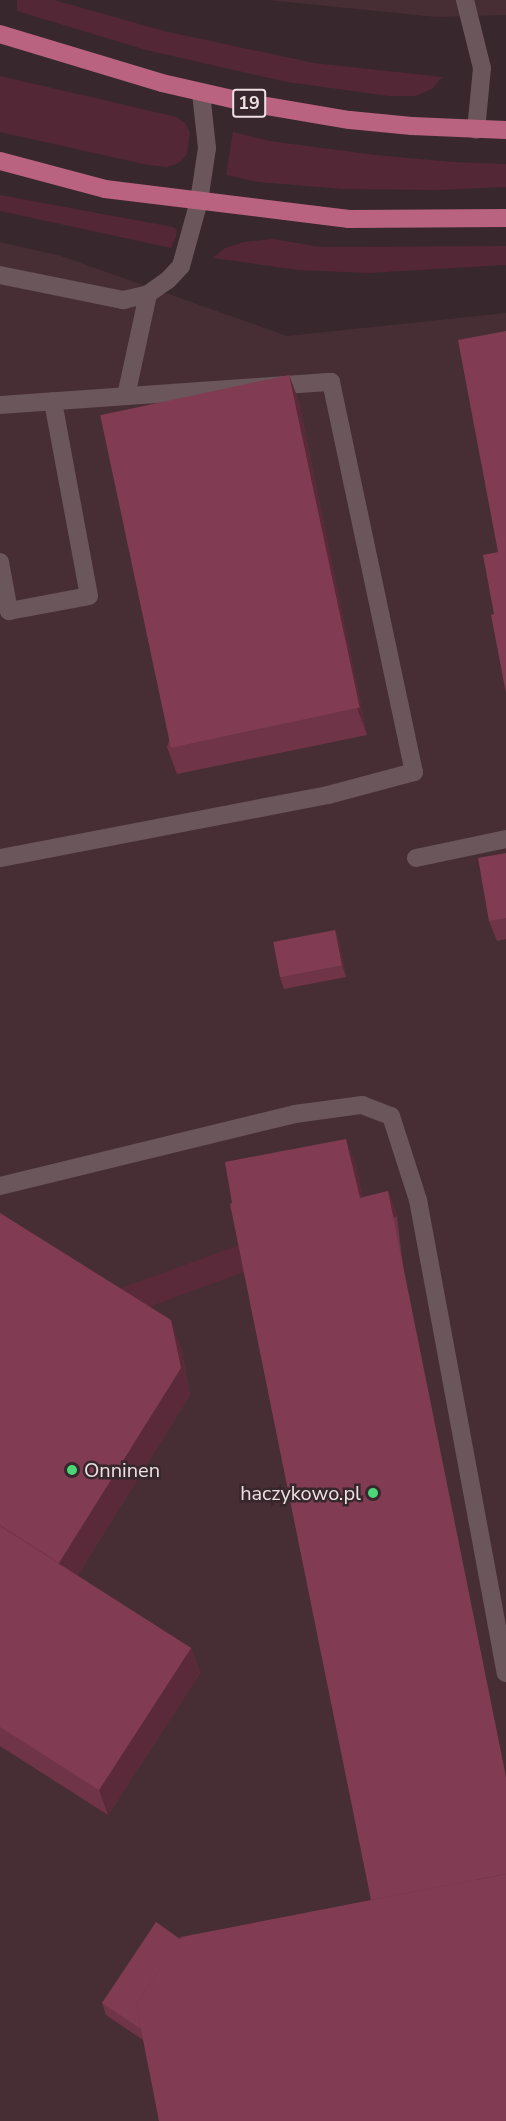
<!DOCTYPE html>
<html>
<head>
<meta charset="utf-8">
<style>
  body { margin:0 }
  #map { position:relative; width:506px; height:2121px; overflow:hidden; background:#38272c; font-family:"Nunito Sans",sans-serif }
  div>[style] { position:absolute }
  .built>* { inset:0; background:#472e35 }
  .green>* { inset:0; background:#542736 }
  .lane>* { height:18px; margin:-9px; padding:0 9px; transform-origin:9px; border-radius:9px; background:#6a565b }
  .primary>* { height:18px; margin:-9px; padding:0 9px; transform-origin:9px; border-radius:9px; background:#ba6381 }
  .wall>* { inset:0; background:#6f3447 }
  .shaded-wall>* { inset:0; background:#5a2a3a; transform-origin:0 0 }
  .building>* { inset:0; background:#813c53; transform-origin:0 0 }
  .dots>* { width:16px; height:16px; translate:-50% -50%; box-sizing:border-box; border:3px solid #38272c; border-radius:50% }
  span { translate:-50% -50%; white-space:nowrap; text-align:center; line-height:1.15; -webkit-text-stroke:5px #38272c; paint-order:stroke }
  .shield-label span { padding:2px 4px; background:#38272c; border:2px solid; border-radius:4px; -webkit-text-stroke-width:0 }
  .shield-label { font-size:18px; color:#ede1e4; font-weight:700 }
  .poi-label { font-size:20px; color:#ede1e4 }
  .left { translate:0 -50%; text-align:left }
  .right { translate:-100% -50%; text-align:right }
</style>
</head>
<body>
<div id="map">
  <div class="built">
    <i style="clip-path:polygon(268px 0,506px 0,506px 15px,436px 17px)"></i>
    <i style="clip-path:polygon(0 242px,61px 256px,287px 336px,506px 313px,506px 2121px,0 2121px)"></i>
  </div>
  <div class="green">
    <i style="clip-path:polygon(17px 0,54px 0,164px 31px,314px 63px,442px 77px,432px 89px,415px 96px,389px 96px,287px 82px,146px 50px,17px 11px)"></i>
    <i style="clip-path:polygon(0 76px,177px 117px,186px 124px,190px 133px,187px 154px,179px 163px,167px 167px,148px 165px,0 132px)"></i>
    <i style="clip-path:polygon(233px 132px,270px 141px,375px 155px,454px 162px,506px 164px,506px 187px,437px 190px,343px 189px,258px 182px,226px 175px)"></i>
    <i style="clip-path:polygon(0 195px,173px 227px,177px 230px,176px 237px,171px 248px,0 211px)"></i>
    <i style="clip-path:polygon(273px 239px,321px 247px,506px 246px,506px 265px,368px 273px,298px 270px,213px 258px,225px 248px,244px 242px)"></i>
  </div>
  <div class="lane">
    <i style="left:465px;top:0;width:70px;rotate:76deg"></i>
    <i style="left:482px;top:68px;width:62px;rotate:95.5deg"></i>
    <i style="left:0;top:275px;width:126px;rotate:11.5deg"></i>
    <i style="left:123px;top:300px;width:26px;rotate:-13deg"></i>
    <i style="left:148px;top:294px;width:24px;rotate:-35deg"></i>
    <i style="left:168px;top:280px;width:19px;rotate:-47deg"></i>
    <i style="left:181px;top:266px;width:67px;rotate:-74.5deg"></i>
    <i style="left:199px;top:201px;width:54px;rotate:-81.4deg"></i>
    <i style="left:207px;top:148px;width:55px;rotate:-96.2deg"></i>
    <i style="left:126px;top:396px;width:104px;rotate:-77.8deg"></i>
    <i style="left:0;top:405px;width:332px;rotate:-4deg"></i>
    <i style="left:331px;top:382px;width:399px;rotate:78deg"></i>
    <i style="left:414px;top:772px;width:89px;rotate:165deg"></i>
    <i style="left:328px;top:795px;width:334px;rotate:169.1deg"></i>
    <i style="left:0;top:562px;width:50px;rotate:79.6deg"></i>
    <i style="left:9px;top:611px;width:81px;rotate:-10.6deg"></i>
    <i style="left:89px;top:596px;width:198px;rotate:-100.5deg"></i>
    <i style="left:416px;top:858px;width:92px;rotate:-11.9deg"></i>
    <i style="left:0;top:1186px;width:304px;rotate:-13.7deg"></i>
    <i style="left:295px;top:1114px;width:68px;rotate:-7.7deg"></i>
    <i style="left:362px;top:1105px;width:31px;rotate:21deg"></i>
    <i style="left:391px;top:1116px;width:88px;rotate:72.2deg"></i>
    <i style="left:418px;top:1200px;width:481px;rotate:79.5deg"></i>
  </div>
  <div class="primary">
    <i style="left:0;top:34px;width:169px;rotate:16.8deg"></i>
    <i style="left:162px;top:83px;width:89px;rotate:12.9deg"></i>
    <i style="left:249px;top:103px;width:102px;rotate:9.6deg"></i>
    <i style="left:350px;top:120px;width:62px;rotate:5.5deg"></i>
    <i style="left:412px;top:126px;width:94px;rotate:2.4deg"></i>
    <i style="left:0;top:161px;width:109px;rotate:14.9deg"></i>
    <i style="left:105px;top:189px;width:246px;rotate:7deg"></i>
    <i style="left:349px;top:219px;width:157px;rotate:-0.4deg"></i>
  </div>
  <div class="wall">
    <i style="clip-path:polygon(289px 375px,299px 402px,367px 735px,177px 774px,167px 747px)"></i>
    <i style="clip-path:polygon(506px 853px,506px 939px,497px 941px,489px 921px)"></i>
    <i style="clip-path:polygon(335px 930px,339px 942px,346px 977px,284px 989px,280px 978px)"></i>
    <i style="clip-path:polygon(355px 1163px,363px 1197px,388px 1191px,397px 1216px,506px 2121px,143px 2040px,106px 2015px,102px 2003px,180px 1939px,371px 1900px)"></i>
    <i style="clip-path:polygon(0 1213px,181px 1347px,190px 1395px,77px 1576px,191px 1648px,200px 1673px,108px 1815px,0 1746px)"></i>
  </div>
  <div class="shaded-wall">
    <i style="clip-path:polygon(289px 375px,299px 402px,367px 735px,357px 708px)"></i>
    <i style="clip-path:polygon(335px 930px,339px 942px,346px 977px,342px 965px)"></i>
    <i style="clip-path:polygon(346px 1139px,355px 1163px,369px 1222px,360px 1198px)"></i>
    <i style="left:388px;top:1191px;width:27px;height:598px;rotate:70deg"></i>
    <i style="clip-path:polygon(171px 1320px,181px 1347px,190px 1395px,69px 1589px,59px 1563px)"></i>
    <i style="clip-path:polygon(191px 1648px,200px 1673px,108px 1815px,99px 1790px)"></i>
  </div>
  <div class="building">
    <i style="clip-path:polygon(506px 331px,506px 693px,491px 615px,494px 614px,483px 555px,498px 552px,458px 340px)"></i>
    <i style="left:289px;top:375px;width:340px;height:193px;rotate:78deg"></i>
    <i style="clip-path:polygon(506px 853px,506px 918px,489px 921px,478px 858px)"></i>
    <i style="left:335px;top:930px;width:36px;height:63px;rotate:79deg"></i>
    <i style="clip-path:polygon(346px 1139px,360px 1198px,388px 1191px,506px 1777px,506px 1874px,371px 1900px,230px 1204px,232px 1203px,225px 1162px)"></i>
    <i style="clip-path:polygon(0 1213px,171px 1320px,181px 1368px,59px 1563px,0 1525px)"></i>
    <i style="clip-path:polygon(0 1526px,191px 1648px,99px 1790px,0 1727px)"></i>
    <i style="clip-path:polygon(506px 1874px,506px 2121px,159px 2121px,136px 2004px,181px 1937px)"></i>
    <i style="clip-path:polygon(156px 1922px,180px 1939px,136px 2004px,141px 2029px,102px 2003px)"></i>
  </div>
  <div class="dots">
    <i style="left:72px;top:1470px;background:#4bd677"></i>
    <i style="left:373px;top:1493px;background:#4bd677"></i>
  </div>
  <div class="shield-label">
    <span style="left:249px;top:103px">19</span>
  </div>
  <div class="poi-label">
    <span class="left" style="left:84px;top:1470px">Onninen</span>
    <span class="right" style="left:361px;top:1493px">haczykowo.pl</span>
  </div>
</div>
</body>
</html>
